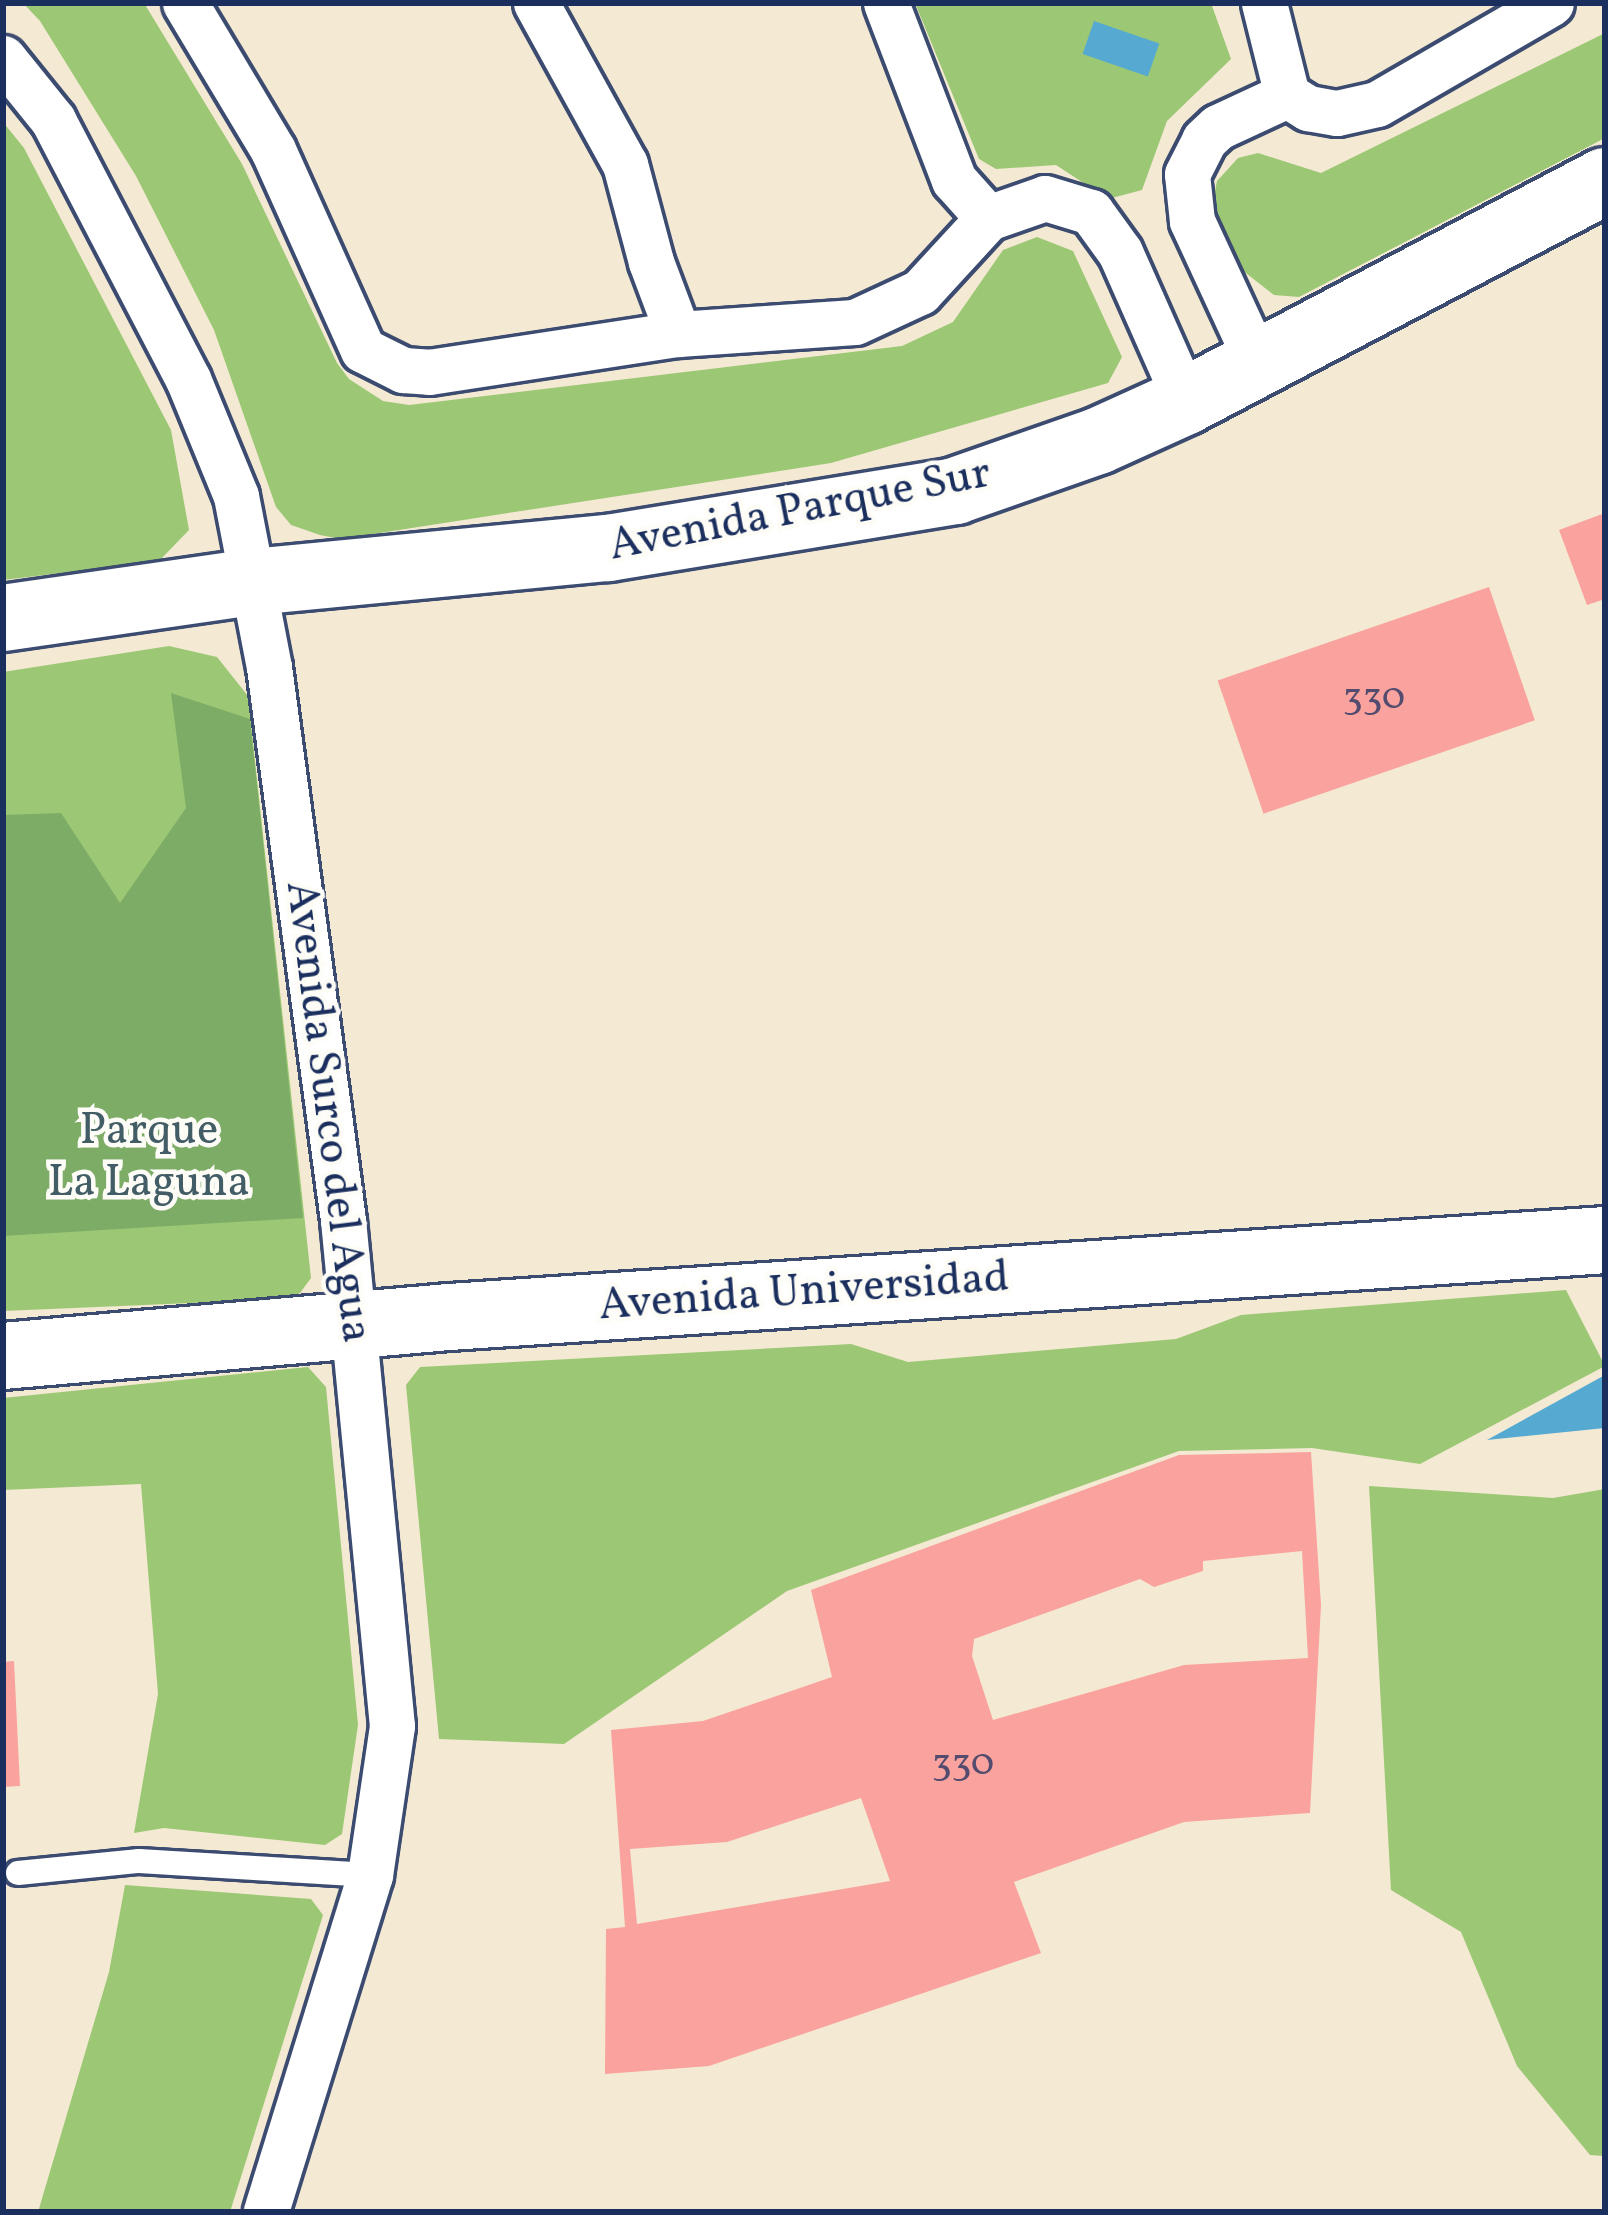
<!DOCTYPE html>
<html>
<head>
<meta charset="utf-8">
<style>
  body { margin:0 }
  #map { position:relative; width:1608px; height:2215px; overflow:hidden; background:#f4e9d3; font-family:Vollkorn,serif }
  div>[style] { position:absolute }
  .green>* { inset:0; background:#9cc875 }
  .forest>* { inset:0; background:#7dac66 }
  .water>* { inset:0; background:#56aad2; transform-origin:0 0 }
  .building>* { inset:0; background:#faa29d; transform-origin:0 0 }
  .roads { filter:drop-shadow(3px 0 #3c4b70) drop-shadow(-3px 0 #3c4b70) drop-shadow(0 3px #3c4b70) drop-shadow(0 -3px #3c4b70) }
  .lane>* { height:24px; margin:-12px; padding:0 12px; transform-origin:12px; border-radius:12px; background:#fff }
  .street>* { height:45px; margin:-22.5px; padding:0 22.5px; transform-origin:22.5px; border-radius:22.5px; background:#fff }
  .secondary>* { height:66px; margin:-33px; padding:0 33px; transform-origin:33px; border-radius:33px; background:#fff }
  span { translate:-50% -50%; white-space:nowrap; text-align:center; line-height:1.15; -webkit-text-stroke:9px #fdfcf7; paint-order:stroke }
  .number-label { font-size:39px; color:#534c6e }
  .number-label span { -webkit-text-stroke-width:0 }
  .street-label { font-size:45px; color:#1b2f5e }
  .park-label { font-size:45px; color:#425d65 }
  .frame { position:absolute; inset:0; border:6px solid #1b2f5e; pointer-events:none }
</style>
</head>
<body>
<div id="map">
  <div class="green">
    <i style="clip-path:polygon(23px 3px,144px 3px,242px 164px,337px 363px,349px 379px,383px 401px,409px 405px,902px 346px,953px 322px,1003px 250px,1037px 237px,1073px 251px,1122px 357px,1108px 383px,831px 463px,341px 539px,320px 535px,291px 525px,276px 507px,214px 330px,136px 176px,40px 21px)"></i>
    <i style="clip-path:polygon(915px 3px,1211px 3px,1231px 59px,1167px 121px,1142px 190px,1108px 199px,1056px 165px,996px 169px,979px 159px)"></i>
    <i style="clip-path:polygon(1605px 33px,1605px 138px,1299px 297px,1274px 295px,1242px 270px,1211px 211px,1217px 181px,1238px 158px,1258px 153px,1321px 173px)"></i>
    <i style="clip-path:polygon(3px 122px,24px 148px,171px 430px,189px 530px,159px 561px,3px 580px)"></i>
    <i style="clip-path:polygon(169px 646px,217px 657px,248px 696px,311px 1278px,300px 1293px,286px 1299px,3px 1311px,3px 672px)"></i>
    <i style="clip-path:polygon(1566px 1290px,1605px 1366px,1420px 1464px,1312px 1448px,1179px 1451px,787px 1591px,564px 1744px,439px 1739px,406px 1385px,420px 1367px,851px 1344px,908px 1362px,1176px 1339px,1241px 1315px)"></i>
    <i style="clip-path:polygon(308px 1367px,326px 1387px,358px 1725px,342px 1834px,325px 1845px,164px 1828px,134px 1833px,158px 1694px,141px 1484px,3px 1490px,3px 1398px)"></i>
    <i style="clip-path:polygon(1369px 1486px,1553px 1498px,1605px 1489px,1605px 2156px,1590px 2155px,1517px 2066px,1461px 1932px,1391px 1890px)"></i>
    <i style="clip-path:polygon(125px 1885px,311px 1899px,323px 1915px,230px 2212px,38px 2212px,109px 1972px)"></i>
  </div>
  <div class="forest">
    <i style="clip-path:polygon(171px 693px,250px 719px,303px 1218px,3px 1236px,3px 815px,61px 813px,120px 903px,186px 808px)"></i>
  </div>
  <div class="water">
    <i style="left:1094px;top:21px;width:69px;height:35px;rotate:19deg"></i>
    <i style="clip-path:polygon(1605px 1375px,1605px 1428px,1487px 1440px)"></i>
  </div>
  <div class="building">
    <i style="clip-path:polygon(1605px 513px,1605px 599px,1587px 605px,1559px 530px)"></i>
    <i style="left:1489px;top:587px;width:141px;height:287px;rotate:71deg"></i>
    <i style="clip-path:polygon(evenodd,1311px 1452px,1321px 1605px,1310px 1813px,1184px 1822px,1014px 1882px,1041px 1953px,709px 2066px,605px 2074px,606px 1929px,625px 1927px,611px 1730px,703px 1721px,832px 1677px,811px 1590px,1179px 1455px,1311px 1452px,1302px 1551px,1308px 1658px,1184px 1665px,993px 1720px,972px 1656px,974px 1639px,1140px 1579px,1154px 1587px,1203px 1571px,1203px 1561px,1302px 1551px,1311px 1452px,861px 1798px,890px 1881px,637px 1924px,630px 1849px,727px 1842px,861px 1798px)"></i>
    <i style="clip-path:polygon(14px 1661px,20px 1786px,3px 1787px,3px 1662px)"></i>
  </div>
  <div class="roads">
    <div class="lane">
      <i style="left:18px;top:1873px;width:122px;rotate:-5.7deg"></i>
      <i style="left:139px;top:1861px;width:231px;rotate:3.5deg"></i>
    </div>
    <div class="street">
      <i style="left:185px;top:3px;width:171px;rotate:59.1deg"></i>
      <i style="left:273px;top:150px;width:219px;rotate:65.8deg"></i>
      <i style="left:363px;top:350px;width:45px;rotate:26.6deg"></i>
      <i style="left:403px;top:370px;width:26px;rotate:4deg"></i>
      <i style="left:429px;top:372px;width:252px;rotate:-8.7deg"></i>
      <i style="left:678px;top:334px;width:177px;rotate:-3.9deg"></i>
      <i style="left:855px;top:322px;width:72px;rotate:-24.8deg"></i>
      <i style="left:920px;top:292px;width:100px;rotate:-47.4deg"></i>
      <i style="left:988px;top:218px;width:60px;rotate:-19.3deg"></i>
      <i style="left:1045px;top:198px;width:48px;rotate:16.9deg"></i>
      <i style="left:1091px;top:212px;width:49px;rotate:54.1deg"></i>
      <i style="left:1120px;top:252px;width:163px;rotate:66.1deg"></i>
      <i style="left:536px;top:3px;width:184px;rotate:61.1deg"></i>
      <i style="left:625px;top:164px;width:101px;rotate:75.1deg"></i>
      <i style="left:651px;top:262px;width:77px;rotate:69.4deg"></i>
      <i style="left:886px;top:3px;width:190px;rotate:69deg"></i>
      <i style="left:954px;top:180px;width:51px;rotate:48.2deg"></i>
      <i style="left:1264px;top:3px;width:95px;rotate:76deg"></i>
      <i style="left:1287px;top:95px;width:25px;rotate:32deg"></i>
      <i style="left:1308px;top:108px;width:29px;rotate:10deg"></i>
      <i style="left:1337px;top:113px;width:41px;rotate:-12.7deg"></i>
      <i style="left:1377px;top:104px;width:201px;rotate:-30.1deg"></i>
      <i style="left:3px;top:58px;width:80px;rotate:51.1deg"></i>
      <i style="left:53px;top:120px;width:292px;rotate:62.5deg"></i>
      <i style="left:188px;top:379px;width:126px;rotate:67.7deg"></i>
      <i style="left:236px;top:496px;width:174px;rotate:79.1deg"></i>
      <i style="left:269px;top:667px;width:558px;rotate:82.38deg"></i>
      <i style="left:343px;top:1220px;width:508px;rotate:84.47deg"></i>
      <i style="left:392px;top:1726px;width:151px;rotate:98.4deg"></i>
      <i style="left:370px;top:1875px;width:353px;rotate:107.2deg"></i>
      <i style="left:1259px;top:366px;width:160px;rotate:-114.8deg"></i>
      <i style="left:1192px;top:221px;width:47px;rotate:-96.1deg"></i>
      <i style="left:1187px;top:174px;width:38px;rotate:-63deg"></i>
      <i style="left:1204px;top:140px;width:19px;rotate:-43deg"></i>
      <i style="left:1218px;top:127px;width:76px;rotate:-24.9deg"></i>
    </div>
    <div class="secondary">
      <i style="left:3px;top:618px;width:253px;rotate:-8.2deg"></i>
      <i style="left:253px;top:582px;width:357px;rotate:-5.5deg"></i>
      <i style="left:608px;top:548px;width:352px;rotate:-9.3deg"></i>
      <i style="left:955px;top:491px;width:151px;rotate:-19.3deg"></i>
      <i style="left:1098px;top:441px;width:97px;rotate:-24.4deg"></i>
      <i style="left:1186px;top:401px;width:473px;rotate:-27.7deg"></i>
      <i style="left:3px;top:1356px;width:449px;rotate:-5deg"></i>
      <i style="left:450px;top:1317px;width:1158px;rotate:-3.81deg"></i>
    </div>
  </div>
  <div class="number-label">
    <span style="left:1374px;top:698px">330</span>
    <span style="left:963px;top:1764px">330</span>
  </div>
  <div class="street-label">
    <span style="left:800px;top:511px;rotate:-11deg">Avenida Parque Sur</span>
    <span style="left:327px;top:1112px;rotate:83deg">Avenida Surco del Agua</span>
    <span style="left:804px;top:1293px;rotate:-4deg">Avenida Universidad</span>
  </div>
  <div class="park-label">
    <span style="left:149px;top:1158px">Parque<br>La Laguna</span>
  </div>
  <div class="frame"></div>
</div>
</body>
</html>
